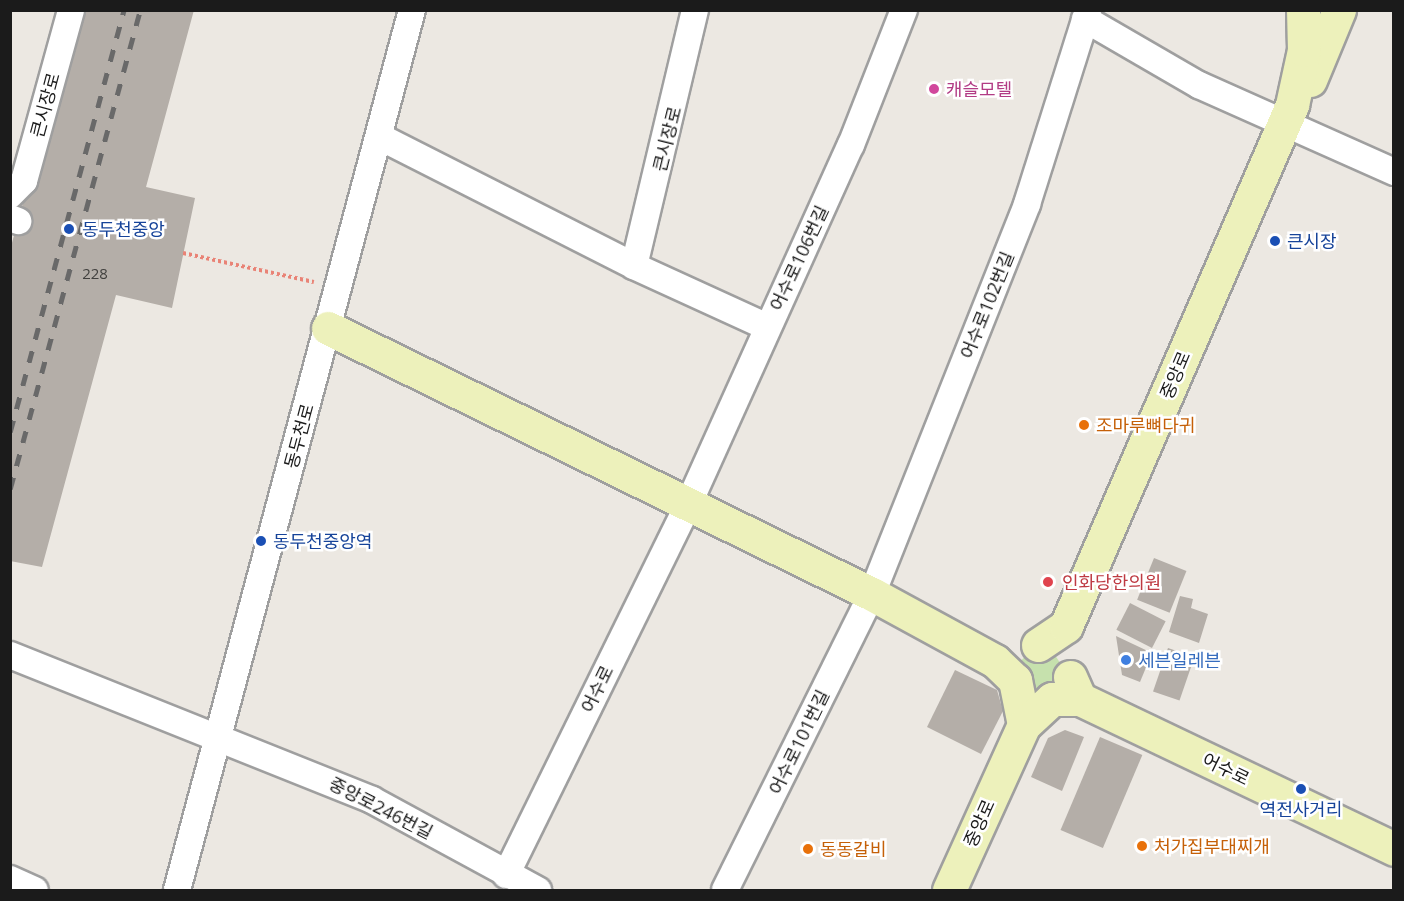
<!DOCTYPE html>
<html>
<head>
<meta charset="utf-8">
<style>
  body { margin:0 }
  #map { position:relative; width:1404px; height:901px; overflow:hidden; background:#ece8e2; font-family:"Open Sans","Noto Sans KR",sans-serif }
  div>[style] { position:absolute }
  .grass>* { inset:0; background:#c6e1ad }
  .building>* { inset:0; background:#b4aea8; transform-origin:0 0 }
  .path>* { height:4px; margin-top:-2px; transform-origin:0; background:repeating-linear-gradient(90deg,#e98376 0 3px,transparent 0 6px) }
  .roads { filter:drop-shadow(2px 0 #9f9f9f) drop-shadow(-2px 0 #9f9f9f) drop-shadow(0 2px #9f9f9f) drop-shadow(0 -2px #9f9f9f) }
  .street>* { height:26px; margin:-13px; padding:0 13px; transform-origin:13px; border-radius:13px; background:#fff }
  .secondary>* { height:33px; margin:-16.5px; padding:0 16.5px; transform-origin:16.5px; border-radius:16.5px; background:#edf1bb }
  .rail>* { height:4.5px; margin-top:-2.25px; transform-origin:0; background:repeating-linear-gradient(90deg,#696969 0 12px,transparent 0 24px) }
  .dots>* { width:16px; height:16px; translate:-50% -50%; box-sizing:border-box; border:3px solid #fff; border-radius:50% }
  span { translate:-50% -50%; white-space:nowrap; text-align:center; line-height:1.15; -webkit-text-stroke:5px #fff; paint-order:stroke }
  .number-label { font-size:15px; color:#41403e }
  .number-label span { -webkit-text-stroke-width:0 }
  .hotel-label { font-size:18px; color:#b23c85 }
  .left { translate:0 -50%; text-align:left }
  .street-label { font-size:18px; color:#1b1b1b }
  .transit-label { font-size:18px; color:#164399 }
  .food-label { font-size:18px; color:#c56008 }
  .health-label { font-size:18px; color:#be3a42 }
  .shop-label { font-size:18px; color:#366cbe }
  .frame { position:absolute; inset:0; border:12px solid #1b1b1b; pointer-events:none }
</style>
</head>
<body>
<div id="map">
  <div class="grass">
    <i style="clip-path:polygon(1052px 651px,1065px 670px,1061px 685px,1032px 694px,1019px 663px,1029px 652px)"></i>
  </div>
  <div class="building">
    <i style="clip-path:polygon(76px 10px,194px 10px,146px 187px,195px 198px,172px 308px,116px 295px,42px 567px,10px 561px,10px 250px)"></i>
    <i style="left:1154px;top:558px;width:35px;height:45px;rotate:22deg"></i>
    <i style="clip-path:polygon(1180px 596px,1193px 599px,1191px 608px,1208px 614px,1199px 643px,1169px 632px)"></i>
    <i style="left:1130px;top:603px;width:40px;height:30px;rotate:27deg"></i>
    <i style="clip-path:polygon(1116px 636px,1152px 653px,1140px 682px,1122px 675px)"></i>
    <i style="left:1168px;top:648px;width:28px;height:46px;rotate:19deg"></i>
    <i style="clip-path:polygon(955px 670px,997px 690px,1003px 711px,981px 754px,927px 727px)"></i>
    <i style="clip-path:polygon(1065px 730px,1084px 737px,1062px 791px,1031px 777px,1048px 738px)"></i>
    <i style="left:1100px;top:737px;width:46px;height:101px;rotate:23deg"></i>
  </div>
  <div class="path">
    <i style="left:183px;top:253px;width:134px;rotate:12.5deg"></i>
  </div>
  <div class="roads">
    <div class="street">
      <i style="left:1085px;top:19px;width:132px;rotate:30.1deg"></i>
      <i style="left:1199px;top:85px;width:214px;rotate:24deg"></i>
      <i style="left:382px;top:138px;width:283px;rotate:26.9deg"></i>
      <i style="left:634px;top:266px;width:146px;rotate:24.6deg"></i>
      <i style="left:10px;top:195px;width:20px;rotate:-45deg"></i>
      <i style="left:24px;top:181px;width:177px;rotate:-74.6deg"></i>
      <i style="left:10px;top:218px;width:9px;rotate:21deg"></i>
      <i style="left:634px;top:266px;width:263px;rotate:-76.6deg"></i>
      <i style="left:10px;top:655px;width:390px;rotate:21.8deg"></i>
      <i style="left:372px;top:800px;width:189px;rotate:28.5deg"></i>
      <i style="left:506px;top:875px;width:415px;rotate:-63.8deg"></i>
      <i style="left:689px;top:503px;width:393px;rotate:-65.7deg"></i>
      <i style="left:851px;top:145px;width:145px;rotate:-68.6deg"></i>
      <i style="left:10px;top:879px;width:27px;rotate:24deg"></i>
      <i style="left:177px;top:890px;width:911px;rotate:-75.05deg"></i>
      <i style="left:725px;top:890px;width:330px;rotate:-63.6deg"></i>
      <i style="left:872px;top:594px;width:420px;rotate:-68.3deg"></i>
      <i style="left:1027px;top:204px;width:203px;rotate:-72.5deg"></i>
    </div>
    <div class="secondary">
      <i style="left:1310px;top:80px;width:76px;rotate:-67.5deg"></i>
      <i style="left:328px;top:328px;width:606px;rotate:26.06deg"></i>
      <i style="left:872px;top:594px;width:140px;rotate:28.6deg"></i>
      <i style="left:995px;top:661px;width:28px;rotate:44deg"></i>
      <i style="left:1015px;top:680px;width:46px;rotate:78.7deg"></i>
      <i style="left:1038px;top:645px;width:34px;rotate:-34deg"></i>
      <i style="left:1066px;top:626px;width:568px;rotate:-66.55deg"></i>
      <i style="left:1292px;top:105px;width:56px;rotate:-77.7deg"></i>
      <i style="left:1304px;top:50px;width:40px;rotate:-91.4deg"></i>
      <i style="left:1070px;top:677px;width:24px;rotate:66deg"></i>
      <i style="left:1080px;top:699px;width:348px;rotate:25.5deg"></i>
      <i style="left:949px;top:890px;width:181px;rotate:-65.6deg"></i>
      <i style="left:1024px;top:725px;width:38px;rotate:-43deg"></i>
      <i style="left:1052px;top:699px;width:28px"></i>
    </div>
  </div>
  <div class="rail">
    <i style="left:10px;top:432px;width:437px;rotate:-74.9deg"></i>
    <i style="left:10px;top:489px;width:496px;rotate:-74.8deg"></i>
  </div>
  <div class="dots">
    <i style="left:934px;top:89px;background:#d1479c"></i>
    <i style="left:69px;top:229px;background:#1a4fb4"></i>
    <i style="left:1275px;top:241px;background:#1a4fb4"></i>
    <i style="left:1084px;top:425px;background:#e8710a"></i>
    <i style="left:261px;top:541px;background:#1a4fb4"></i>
    <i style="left:1048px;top:582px;background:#e0444e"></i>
    <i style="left:1126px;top:660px;background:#3f7fe0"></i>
    <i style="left:1301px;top:789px;background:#1a4fb4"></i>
    <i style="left:1142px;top:846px;background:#e8710a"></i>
    <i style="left:808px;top:849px;background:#e8710a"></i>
  </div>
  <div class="number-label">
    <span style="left:95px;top:274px">228</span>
  </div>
  <div class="hotel-label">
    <span class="left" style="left:946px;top:89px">캐슬모텔</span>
  </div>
  <div class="street-label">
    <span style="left:45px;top:105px;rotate:-75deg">큰시장로</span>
    <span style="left:667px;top:139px;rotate:-76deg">큰시장로</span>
    <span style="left:799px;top:258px;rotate:-65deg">어수로106번길</span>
    <span style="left:987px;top:305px;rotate:-68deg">어수로102번길</span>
    <span style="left:1175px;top:375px;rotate:-67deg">중앙로</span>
    <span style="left:299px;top:436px;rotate:-75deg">동두천로</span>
    <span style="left:597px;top:689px;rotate:-64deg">어수로</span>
    <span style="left:799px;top:742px;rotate:-64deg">어수로101번길</span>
    <span style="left:1226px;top:769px;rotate:26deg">어수로</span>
    <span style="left:381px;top:808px;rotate:27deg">중앙로246번길</span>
    <span style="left:979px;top:823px;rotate:-66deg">중앙로</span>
  </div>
  <div class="transit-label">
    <span class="left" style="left:82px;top:229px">동두천중앙</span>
    <span class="left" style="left:1287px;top:241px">큰시장</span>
    <span class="left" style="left:273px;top:541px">동두천중앙역</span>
    <span style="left:1301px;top:809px">역전사거리</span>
  </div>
  <div class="food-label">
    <span class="left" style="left:1096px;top:425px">조마루뼈다귀</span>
    <span class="left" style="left:1154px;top:846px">처가집부대찌개</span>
    <span class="left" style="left:820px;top:849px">동동갈비</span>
  </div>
  <div class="health-label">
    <span class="left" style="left:1062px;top:582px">인화당한의원</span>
  </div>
  <div class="shop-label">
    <span class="left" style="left:1138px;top:660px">세븐일레븐</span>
  </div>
  <div class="frame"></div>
</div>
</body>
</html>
